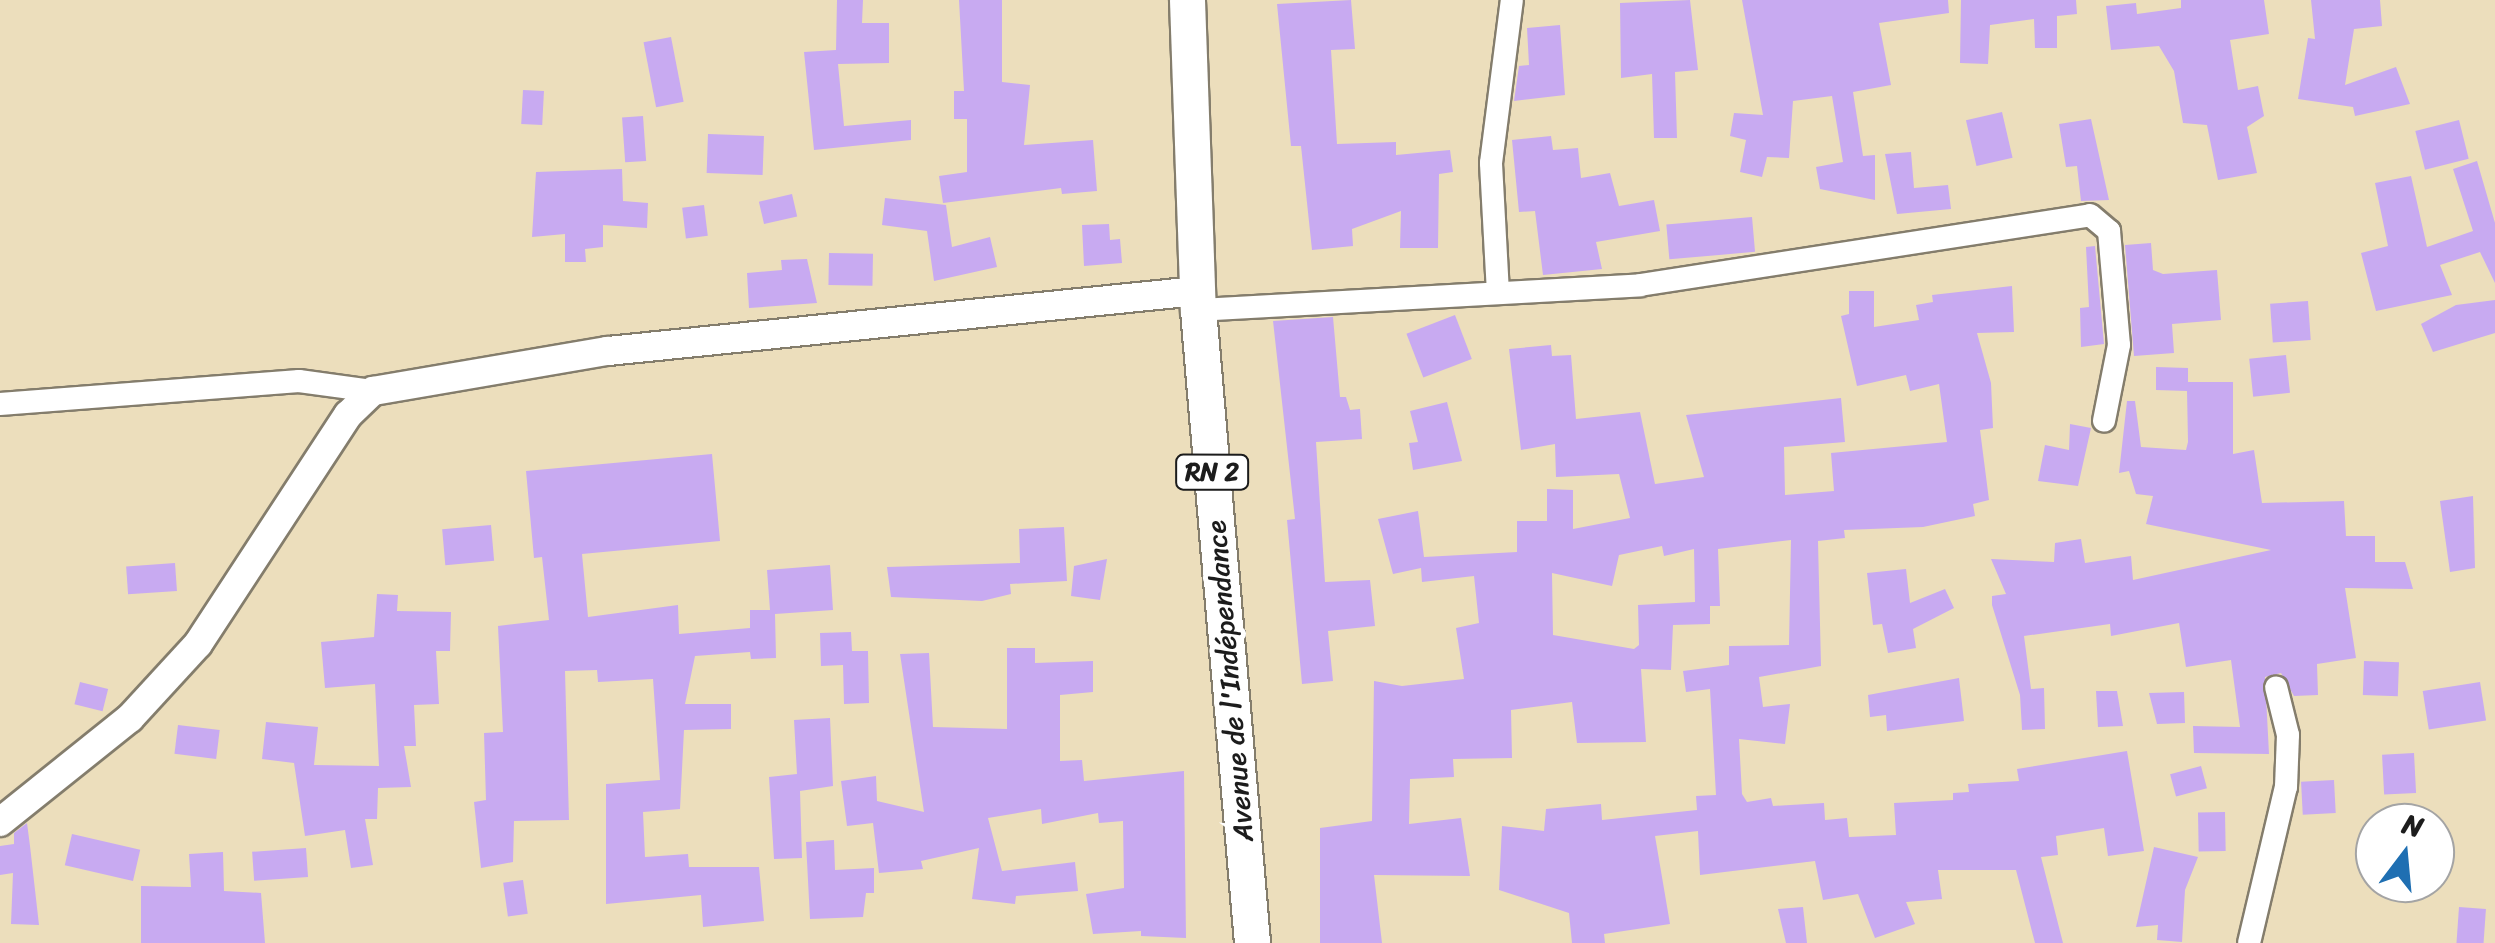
<!DOCTYPE html>
<html>
<head>
<meta charset="utf-8">
<style>
  body { margin:0 }
  #map { position:relative; width:2495px; height:943px; overflow:hidden; background:#ecdebc; font-family:Sriracha,sans-serif }
  div>[style] { position:absolute }
  .building>* { inset:0; background:#c8aaf1; transform-origin:0 0 }
  .roads { filter:drop-shadow(2px 0 #847d6c) drop-shadow(-2px 0 #847d6c) drop-shadow(0 2px #847d6c) drop-shadow(0 -2px #847d6c) }
  .minor>* { height:22px; margin:-11px; padding:0 11px; transform-origin:11px; border-radius:11px; background:#fff }
  .tertiary>* { height:28px; margin:-14px; padding:0 14px; transform-origin:14px; border-radius:14px; background:#fff }
  .primary>* { height:35px; margin:-17.5px; padding:0 17.5px; transform-origin:17.5px; border-radius:17.5px; background:#fff }
  span { translate:-50% -50%; white-space:nowrap; text-align:center; line-height:1.15; -webkit-text-stroke:10px #fff; paint-order:stroke }
  .shield-label span { padding:2px 8px; background:#fff; border:2px solid; border-radius:8px; -webkit-text-stroke-width:0 }
  .shield-label { font-size:25px; color:#1c1c1c; font-weight:700 }
  .street-label { font-size:28px; color:#1c1c1c }
  .north { position:absolute; left:2355px; top:803px; width:100px; height:100px; box-sizing:border-box; background:#fff; border:2px solid #a4a4a4; border-radius:50%; rotate:16deg; font-size:28px; font-weight:700; line-height:40px; text-align:center; color:#1c1c1c }
  .north::after { content:''; display:block; margin:auto; width:35px; height:45px; background:#1f6fb2; clip-path:polygon(50% 0,100% 100%,50% 72%,0 100%) }
</style>
</head>
<body>
<div id="map">
  <div class="building">
    <i style="clip-path:polygon(837px 0,863px 0,862px 23px,889px 23px,889px 63px,838px 64px,844px 126px,911px 120px,911px 140px,814px 150px,804px 52px,836px 50px)"></i>
    <i style="clip-path:polygon(959px 0,1002px 0,1002px 82px,1030px 85px,1024px 145px,1093px 140px,1097px 191px,1062px 194px,1061px 188px,943px 203px,939px 176px,967px 172px,967px 119px,954px 119px,954px 91px,964px 91px)"></i>
    <i style="clip-path:polygon(1351px 0,1355px 49px,1331px 50px,1337px 144px,1396px 142px,1396px 155px,1450px 150px,1453px 172px,1439px 174px,1438px 248px,1400px 248px,1401px 211px,1352px 229px,1353px 246px,1312px 250px,1301px 146px,1291px 146px,1277px 4px)"></i>
    <i style="clip-path:polygon(1690px 0,1698px 70px,1675px 72px,1677px 138px,1654px 138px,1652px 74px,1621px 78px,1620px 3px)"></i>
    <i style="clip-path:polygon(1742px 0,1948px 0,1949px 13px,1879px 23px,1891px 85px,1853px 92px,1863px 156px,1875px 155px,1875px 200px,1820px 189px,1816px 167px,1843px 162px,1832px 96px,1793px 101px,1789px 158px,1767px 157px,1762px 177px,1740px 172px,1746px 140px,1730px 136px,1734px 113px,1763px 115px)"></i>
    <i style="clip-path:polygon(1961px 0,2076px 0,2077px 14px,2057px 16px,2057px 48px,2035px 48px,2034px 19px,1990px 25px,1988px 64px,1960px 63px)"></i>
    <i style="clip-path:polygon(2181px 0,2264px 0,2269px 34px,2230px 40px,2238px 90px,2258px 86px,2264px 116px,2247px 127px,2257px 173px,2218px 180px,2207px 125px,2183px 123px,2174px 71px,2159px 46px,2111px 50px,2106px 6px,2136px 3px,2137px 14px,2181px 8px)"></i>
    <i style="clip-path:polygon(2311px 0,2380px 0,2382px 26px,2354px 29px,2345px 85px,2396px 67px,2410px 104px,2355px 116px,2353px 107px,2298px 99px,2308px 38px,2315px 39px)"></i>
    <i style="clip-path:polygon(1560px 25px,1565px 95px,1514px 101px,1519px 66px,1529px 65px,1527px 28px)"></i>
    <i style="left:671px;top:37px;width:66px;height:28px;rotate:79deg"></i>
    <i style="left:523px;top:90px;width:21px;height:34px;rotate:3deg"></i>
    <i style="left:2002px;top:112px;width:47px;height:37px;rotate:77deg"></i>
    <i style="left:643px;top:116px;width:45px;height:21px;rotate:86deg"></i>
    <i style="clip-path:polygon(2091px 119px,2109px 200px,2081px 201px,2077px 166px,2066px 167px,2059px 124px)"></i>
    <i style="left:2459px;top:120px;width:40px;height:45px;rotate:76deg"></i>
    <i style="left:708px;top:134px;width:56px;height:39px;rotate:2deg"></i>
    <i style="clip-path:polygon(1551px 136px,1553px 150px,1578px 148px,1581px 178px,1610px 173px,1619px 206px,1654px 200px,1660px 231px,1596px 242px,1602px 269px,1543px 275px,1535px 211px,1519px 212px,1512px 140px)"></i>
    <i style="clip-path:polygon(1911px 152px,1914px 188px,1948px 185px,1951px 209px,1897px 214px,1885px 154px)"></i>
    <i style="clip-path:polygon(2477px 161px,2495px 223px,2495px 283px,2480px 252px,2440px 265px,2452px 295px,2376px 311px,2361px 253px,2388px 246px,2375px 183px,2411px 176px,2427px 247px,2473px 231px,2453px 169px)"></i>
    <i style="clip-path:polygon(622px 169px,623px 201px,648px 203px,647px 228px,603px 225px,603px 247px,585px 249px,586px 262px,565px 262px,565px 234px,532px 237px,536px 172px)"></i>
    <i style="left:792px;top:194px;width:23px;height:34px;rotate:77deg"></i>
    <i style="clip-path:polygon(885px 198px,946px 205px,952px 247px,990px 237px,997px 267px,934px 281px,927px 231px,882px 225px)"></i>
    <i style="left:704px;top:205px;width:31px;height:22px;rotate:83deg"></i>
    <i style="left:1752px;top:217px;width:35px;height:86px;rotate:85deg"></i>
    <i style="clip-path:polygon(1109px 224px,1110px 240px,1120px 239px,1122px 263px,1084px 266px,1082px 225px)"></i>
    <i style="clip-path:polygon(2151px 243px,2153px 270px,2163px 274px,2217px 270px,2221px 320px,2172px 324px,2174px 353px,2134px 356px,2125px 245px)"></i>
    <i style="clip-path:polygon(2095px 246px,2104px 344px,2081px 347px,2080px 308px,2089px 307px,2086px 247px)"></i>
    <i style="left:829px;top:253px;width:44px;height:32px;rotate:1deg"></i>
    <i style="clip-path:polygon(807px 259px,817px 303px,749px 308px,747px 273px,782px 270px,781px 260px)"></i>
    <i style="clip-path:polygon(evenodd,2012px 286px,2014px 332px,1977px 333px,1991px 383px,1993px 428px,1980px 430px,1989px 500px,1973px 504px,1975px 516px,1923px 527px,1844px 530px,1845px 538px,1818px 541px,1821px 666px,1759px 677px,1763px 707px,1790px 704px,1785px 744px,1739px 739px,1742px 794px,1747px 802px,1771px 798px,1773px 806px,1824px 803px,1825px 820px,1847px 818px,1849px 837px,1896px 835px,1894px 803px,1953px 800px,1953px 793px,1969px 792px,1968px 784px,2019px 781px,2017px 769px,2127px 751px,2144px 851px,2108px 856px,2104px 828px,2056px 836px,2058px 855px,2041px 857px,2063px 943px,2035px 943px,2016px 870px,1938px 870px,1942px 899px,1906px 902px,1915px 924px,1875px 938px,1858px 894px,1823px 900px,1815px 861px,1700px 875px,1698px 831px,1655px 836px,1670px 924px,1604px 934px,1605px 943px,1572px 943px,1569px 913px,1499px 890px,1502px 826px,1544px 831px,1546px 809px,1601px 804px,1602px 820px,1697px 810px,1696px 796px,1716px 795px,1710px 689px,1686px 692px,1683px 671px,1729px 665px,1729px 646px,1789px 645px,1791px 540px,1718px 549px,1720px 606px,1710px 606px,1710px 624px,1673px 625px,1671px 670px,1641px 669px,1646px 742px,1577px 743px,1572px 702px,1511px 710px,1512px 758px,1453px 759px,1454px 777px,1410px 779px,1409px 824px,1461px 818px,1470px 876px,1374px 875px,1382px 943px,1320px 943px,1320px 828px,1372px 821px,1374px 681px,1402px 686px,1464px 679px,1456px 628px,1479px 623px,1474px 576px,1422px 582px,1421px 568px,1393px 574px,1378px 519px,1418px 511px,1424px 557px,1517px 552px,1517px 521px,1547px 521px,1547px 489px,1573px 490px,1573px 529px,1630px 518px,1619px 474px,1556px 477px,1555px 444px,1521px 450px,1509px 349px,1551px 345px,1552px 356px,1571px 355px,1576px 419px,1640px 412px,1655px 484px,1704px 477px,1686px 415px,1841px 398px,1845px 442px,1784px 447px,1785px 495px,1834px 491px,1831px 453px,1947px 442px,1939px 384px,1910px 391px,1906px 375px,1857px 386px,1841px 316px,1849px 314px,1849px 291px,1874px 291px,1874px 327px,1919px 320px,1916px 305px,1933px 302px,1932px 295px,2012px 286px,1662px 546px,1664px 556px,1694px 549px,1695px 602px,1638px 605px,1639px 645px,1634px 649px,1553px 635px,1552px 573px,1612px 586px,1619px 555px,1662px 546px)"></i>
    <i style="clip-path:polygon(2495px 300px,2495px 333px,2433px 352px,2421px 324px,2456px 305px)"></i>
    <i style="left:2308px;top:301px;width:39px;height:38px;rotate:86deg"></i>
    <i style="left:1455px;top:315px;width:47px;height:52px;rotate:69deg"></i>
    <i style="clip-path:polygon(1333px 317px,1340px 397px,1346px 397px,1350px 410px,1360px 409px,1362px 439px,1316px 442px,1325px 582px,1370px 580px,1375px 626px,1328px 631px,1333px 681px,1302px 684px,1287px 520px,1295px 519px,1273px 321px)"></i>
    <i style="left:2286px;top:355px;width:38px;height:37px;rotate:84deg"></i>
    <i style="clip-path:polygon(2156px 367px,2188px 368px,2188px 382px,2233px 382px,2233px 454px,2254px 450px,2262px 503px,2344px 501px,2346px 536px,2375px 536px,2375px 562px,2405px 562px,2413px 589px,2345px 588px,2356px 658px,2317px 664px,2318px 695px,2294px 696px,2281px 673px,2265px 677px,2269px 754px,2194px 753px,2193px 726px,2240px 727px,2231px 660px,2186px 667px,2179px 623px,2111px 636px,2110px 624px,2024px 636px,2031px 689px,2044px 688px,2045px 729px,2022px 730px,2020px 695px,1992px 605px,1992px 596px,2006px 594px,1991px 559px,2054px 562px,2055px 543px,2081px 539px,2085px 563px,2131px 556px,2133px 580px,2271px 550px,2146px 524px,2153px 496px,2136px 494px,2129px 471px,2119px 473px,2127px 401px,2135px 401px,2141px 447px,2186px 450px,2188px 442px,2187px 391px,2156px 390px)"></i>
    <i style="clip-path:polygon(1447px 402px,1462px 461px,1413px 470px,1409px 443px,1418px 442px,1410px 411px)"></i>
    <i style="clip-path:polygon(2070px 424px,2091px 428px,2078px 486px,2038px 481px,2045px 445px,2069px 450px)"></i>
    <i style="clip-path:polygon(712px 454px,720px 541px,582px 554px,588px 617px,678px 605px,679px 634px,750px 628px,750px 610px,770px 610px,767px 570px,830px 565px,833px 610px,775px 614px,776px 658px,751px 659px,750px 652px,695px 656px,685px 704px,731px 704px,731px 729px,684px 730px,680px 809px,643px 812px,645px 857px,688px 854px,689px 867px,759px 867px,764px 921px,703px 927px,701px 895px,606px 904px,606px 784px,660px 780px,653px 679px,598px 682px,597px 670px,565px 671px,569px 820px,514px 821px,513px 862px,481px 868px,474px 802px,486px 800px,484px 733px,503px 732px,498px 626px,549px 620px,542px 557px,534px 558px,526px 471px)"></i>
    <i style="clip-path:polygon(2473px 496px,2475px 568px,2450px 572px,2440px 501px)"></i>
    <i style="left:491px;top:525px;width:36px;height:49px;rotate:85deg"></i>
    <i style="clip-path:polygon(1064px 527px,1067px 581px,1010px 584px,1011px 594px,982px 601px,891px 597px,887px 567px,1020px 563px,1019px 529px)"></i>
    <i style="clip-path:polygon(1107px 559px,1100px 600px,1071px 596px,1074px 566px)"></i>
    <i style="left:175px;top:563px;width:28px;height:49px;rotate:86deg"></i>
    <i style="clip-path:polygon(1906px 569px,1910px 603px,1945px 589px,1954px 608px,1913px 629px,1916px 648px,1888px 653px,1882px 624px,1873px 625px,1867px 573px)"></i>
    <i style="clip-path:polygon(377px 594px,398px 595px,397px 611px,451px 612px,450px 651px,436px 651px,439px 704px,414px 705px,416px 746px,404px 746px,411px 787px,378px 788px,377px 819px,365px 819px,373px 865px,351px 868px,345px 830px,305px 836px,294px 763px,262px 759px,266px 722px,318px 727px,314px 765px,379px 766px,375px 684px,325px 688px,321px 642px,374px 637px)"></i>
    <i style="clip-path:polygon(851px 632px,852px 651px,868px 651px,869px 703px,844px 704px,843px 665px,821px 666px,820px 633px)"></i>
    <i style="clip-path:polygon(1007px 648px,1035px 648px,1035px 663px,1093px 661px,1093px 692px,1060px 695px,1060px 761px,1082px 760px,1084px 781px,1184px 771px,1186px 938px,1141px 936px,1141px 931px,1093px 934px,1086px 894px,1124px 888px,1123px 821px,1099px 823px,1098px 813px,1042px 824px,1041px 809px,988px 818px,1002px 871px,1075px 862px,1078px 891px,1016px 896px,1015px 904px,972px 899px,979px 848px,921px 861px,923px 869px,879px 873px,873px 823px,847px 826px,841px 781px,876px 776px,877px 801px,924px 812px,900px 654px,929px 653px,933px 727px,1007px 729px)"></i>
    <i style="left:2364px;top:661px;width:35px;height:34px;rotate:2deg"></i>
    <i style="clip-path:polygon(1959px 678px,1964px 721px,1887px 731px,1886px 715px,1870px 717px,1868px 695px)"></i>
    <i style="left:80px;top:682px;width:29px;height:23px;rotate:14deg"></i>
    <i style="left:2480px;top:682px;width:39px;height:58px;rotate:81deg"></i>
    <i style="clip-path:polygon(2096px 691px,2117px 691px,2123px 726px,2098px 727px)"></i>
    <i style="clip-path:polygon(2184px 692px,2185px 723px,2157px 724px,2149px 693px)"></i>
    <i style="clip-path:polygon(830px 718px,833px 786px,800px 791px,802px 858px,774px 859px,769px 777px,797px 774px,794px 720px)"></i>
    <i style="left:178px;top:725px;width:42px;height:29px;rotate:7deg"></i>
    <i style="left:2414px;top:753px;width:40px;height:32px;rotate:87deg"></i>
    <i style="left:2201px;top:766px;width:23px;height:32px;rotate:75deg"></i>
    <i style="left:2334px;top:780px;width:33px;height:33px;rotate:87deg"></i>
    <i style="left:2225px;top:812px;width:39px;height:27px;rotate:89deg"></i>
    <i style="clip-path:polygon(27px 823px,30px 846px,39px 925px,11px 924px,13px 873px,0 875px,0 846px,14px 844px,14px 833px)"></i>
    <i style="left:72px;top:834px;width:70px;height:32px;rotate:13deg"></i>
    <i style="clip-path:polygon(834px 840px,835px 870px,874px 868px,874px 893px,866px 893px,863px 917px,810px 919px,806px 842px)"></i>
    <i style="clip-path:polygon(2154px 847px,2198px 857px,2185px 890px,2182px 942px,2157px 940px,2158px 925px,2136px 927px)"></i>
    <i style="left:306px;top:848px;width:29px;height:54px;rotate:86deg"></i>
    <i style="clip-path:polygon(223px 852px,224px 891px,261px 893px,265px 943px,141px 943px,141px 886px,191px 887px,189px 854px)"></i>
    <i style="left:523px;top:880px;width:34px;height:20px;rotate:82deg"></i>
    <i style="clip-path:polygon(1803px 907px,1807px 943px,1786px 943px,1778px 909px)"></i>
    <i style="left:2459px;top:907px;width:27px;height:36px;rotate:4deg"></i>
  </div>
  <div class="roads">
    <div class="minor">
      <i style="left:1498px;top:293px;width:130px;rotate:-93.1deg"></i>
      <i style="left:1491px;top:163px;width:164px;rotate:-82.7deg"></i>
      <i style="left:1198px;top:310px;width:443px;rotate:-3.2deg"></i>
      <i style="left:1640px;top:285px;width:455px;rotate:-8.8deg"></i>
      <i style="left:2090px;top:215px;width:25px;rotate:40deg"></i>
      <i style="left:2109px;top:231px;width:114px;rotate:85deg"></i>
      <i style="left:2119px;top:345px;width:77px;rotate:101.2deg"></i>
      <i style="left:0;top:404px;width:300px;rotate:-4.4deg"></i>
      <i style="left:299px;top:381px;width:75px;rotate:7.7deg"></i>
      <i style="left:2249px;top:943px;width:160px;rotate:-76.7deg"></i>
      <i style="left:2286px;top:787px;width:52px;rotate:-87.8deg"></i>
      <i style="left:2288px;top:735px;width:49px;rotate:-104deg"></i>
    </div>
    <div class="tertiary">
      <i style="left:0;top:822px;width:166px;rotate:-38.7deg"></i>
      <i style="left:130px;top:718px;width:100px;rotate:-47.4deg"></i>
      <i style="left:198px;top:644px;width:274px;rotate:-56.8deg"></i>
      <i style="left:348px;top:415px;width:35px;rotate:-44deg"></i>
      <i style="left:373px;top:391px;width:238px;rotate:-9.7deg"></i>
      <i style="left:608px;top:351px;width:592px;rotate:-5.82deg"></i>
    </div>
    <div class="primary">
      <i style="left:1187px;top:0;width:310px;rotate:88deg"></i>
      <i style="left:1198px;top:310px;width:635px;rotate:85.12deg"></i>
    </div>
  </div>
  <div class="shield-label">
    <span style="left:1212px;top:472px">RN 2</span>
  </div>
  <div class="street-label">
    <span style="left:1230px;top:681px;rotate:-95deg">Avenue de l'Indépendance</span>
  </div>
  <div class="north">N</div>
</div>
</body>
</html>
